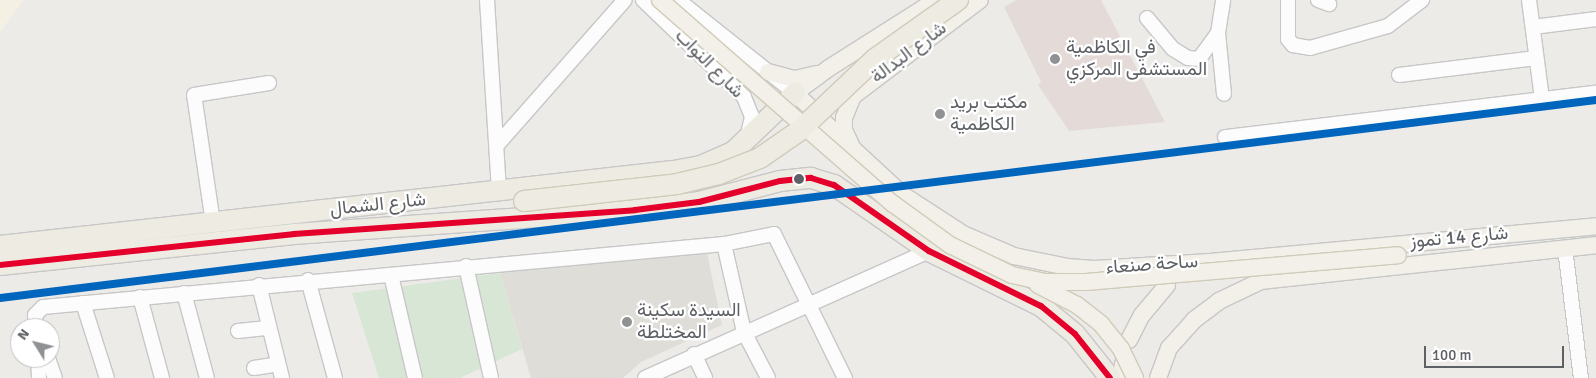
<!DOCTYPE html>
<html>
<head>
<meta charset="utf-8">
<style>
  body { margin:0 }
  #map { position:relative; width:1596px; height:378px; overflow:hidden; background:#ecebe8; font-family:Signika,Vazirmatn,sans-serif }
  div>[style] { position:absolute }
  .commercial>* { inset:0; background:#f4f0e3 }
  .education>* { inset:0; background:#dfddd8 }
  .medical>* { inset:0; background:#e4dbd9 }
  .green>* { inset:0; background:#d7e6d5 }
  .roads { filter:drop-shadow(1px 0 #c7c7c7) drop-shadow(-1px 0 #c7c7c7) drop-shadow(0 1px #c7c7c7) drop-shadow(0 -1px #c7c7c7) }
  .minor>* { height:14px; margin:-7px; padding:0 7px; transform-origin:7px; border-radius:7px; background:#fcfcfc }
  .major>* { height:16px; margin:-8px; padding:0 8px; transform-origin:8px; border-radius:8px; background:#f2f0e9 }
  .highway>* { height:20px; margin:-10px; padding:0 10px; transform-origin:10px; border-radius:10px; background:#eeebe3 }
  .bridges { filter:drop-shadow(1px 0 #d0cbb9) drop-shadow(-1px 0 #d0cbb9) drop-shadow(0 1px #d0cbb9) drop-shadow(0 -1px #d0cbb9) }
  .major-bridge>* { height:16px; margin:-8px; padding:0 8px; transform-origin:8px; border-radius:8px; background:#f2f0e9 }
  .highway-bridge>* { height:20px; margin:-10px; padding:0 10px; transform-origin:10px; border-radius:10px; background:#eeebe3 }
  .bus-1>* { height:6px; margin:-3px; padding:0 3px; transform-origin:3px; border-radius:3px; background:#e4002b }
  .rail-1>* { height:8px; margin:-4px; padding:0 4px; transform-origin:4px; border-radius:4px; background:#0065bd }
  .dots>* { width:14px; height:14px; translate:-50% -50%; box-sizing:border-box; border:2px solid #fff; border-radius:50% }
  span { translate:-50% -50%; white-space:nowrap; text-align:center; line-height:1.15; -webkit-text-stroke:4.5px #fff; paint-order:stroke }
  .poi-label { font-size:19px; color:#5d6064 }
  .left { translate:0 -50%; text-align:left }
  .street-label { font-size:19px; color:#5d6064 }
  .north { position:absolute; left:10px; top:318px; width:50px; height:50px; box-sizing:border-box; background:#fff; border:1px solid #bebfc1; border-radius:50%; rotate:306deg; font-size:14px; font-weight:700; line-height:20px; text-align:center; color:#5d6064 }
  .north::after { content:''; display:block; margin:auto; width:18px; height:22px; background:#8f9192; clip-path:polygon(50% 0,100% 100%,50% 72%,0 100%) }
  .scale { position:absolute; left:1424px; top:346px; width:140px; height:22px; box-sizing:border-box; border:2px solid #5d6064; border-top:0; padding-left:6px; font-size:15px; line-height:18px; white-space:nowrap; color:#5d6064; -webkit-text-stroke:4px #fff; paint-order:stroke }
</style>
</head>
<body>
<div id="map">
  <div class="commercial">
    <i style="clip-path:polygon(0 0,24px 0,0 32px)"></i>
  </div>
  <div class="education">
    <i style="clip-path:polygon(706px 248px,722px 325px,641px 362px,623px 378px,531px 378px,500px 273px)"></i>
  </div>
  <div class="medical">
    <i style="clip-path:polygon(1016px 0,1101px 0,1165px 122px,1069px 131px,1038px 85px,1041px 82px,1004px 7px)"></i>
  </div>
  <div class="green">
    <i style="clip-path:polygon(500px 273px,522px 349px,460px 378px,379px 378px,352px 293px)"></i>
  </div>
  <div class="roads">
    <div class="minor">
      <i style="left:487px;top:0;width:192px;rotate:86.4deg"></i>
      <i style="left:643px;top:0;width:140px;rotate:43.8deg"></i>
      <i style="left:744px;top:97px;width:22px;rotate:68deg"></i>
      <i style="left:752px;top:117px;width:22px;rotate:103deg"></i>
      <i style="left:678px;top:0;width:149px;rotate:38.5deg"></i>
      <i style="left:1288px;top:0;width:39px;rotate:90deg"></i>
      <i style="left:1288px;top:39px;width:8px;rotate:50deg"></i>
      <i style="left:1293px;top:45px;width:17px;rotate:10deg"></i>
      <i style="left:1310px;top:48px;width:81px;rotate:-15.8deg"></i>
      <i style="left:1388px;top:26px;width:43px;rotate:-37.4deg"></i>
      <i style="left:1318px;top:0;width:12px;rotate:20deg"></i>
      <i style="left:1529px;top:0;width:100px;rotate:82.5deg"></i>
      <i style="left:1147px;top:18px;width:40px;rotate:50deg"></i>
      <i style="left:1173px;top:49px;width:17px;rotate:31deg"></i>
      <i style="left:1188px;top:58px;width:11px;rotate:5deg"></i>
      <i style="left:1199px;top:59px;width:32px;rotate:-54deg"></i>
      <i style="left:1218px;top:33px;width:33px;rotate:-81deg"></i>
      <i style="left:1533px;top:27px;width:64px;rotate:-7.2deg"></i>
      <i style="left:1218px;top:33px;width:61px;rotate:84.4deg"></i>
      <i style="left:1399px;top:75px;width:138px;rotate:-7.1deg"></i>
      <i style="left:1225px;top:137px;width:374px;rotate:-6.8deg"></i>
      <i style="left:497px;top:145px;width:193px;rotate:-48.6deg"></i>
      <i style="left:213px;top:223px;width:129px;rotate:-98.4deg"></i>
      <i style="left:194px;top:95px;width:76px;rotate:-9.1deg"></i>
      <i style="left:724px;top:244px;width:90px;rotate:77.2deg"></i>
      <i style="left:744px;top:332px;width:52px;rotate:62.4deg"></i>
      <i style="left:1565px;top:248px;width:131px;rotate:83deg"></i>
      <i style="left:466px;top:266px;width:115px;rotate:77.4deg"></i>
      <i style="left:391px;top:275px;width:106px;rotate:76.9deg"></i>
      <i style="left:308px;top:280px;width:102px;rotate:74.6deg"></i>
      <i style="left:259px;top:285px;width:96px;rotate:76.1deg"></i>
      <i style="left:184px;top:293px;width:88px;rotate:74.9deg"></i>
      <i style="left:140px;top:297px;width:84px;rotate:74.8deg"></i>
      <i style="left:83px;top:303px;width:79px;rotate:72.3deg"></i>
      <i style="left:36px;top:328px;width:13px;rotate:-94deg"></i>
      <i style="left:35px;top:315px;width:11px;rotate:-45deg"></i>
      <i style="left:43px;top:307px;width:684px;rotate:-5.29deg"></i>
      <i style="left:724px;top:244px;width:51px;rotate:-11.3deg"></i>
      <i style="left:774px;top:234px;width:161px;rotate:63.8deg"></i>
      <i style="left:238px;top:331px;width:30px;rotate:-6deg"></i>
      <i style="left:694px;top:354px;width:26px;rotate:65deg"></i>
      <i style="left:38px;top:358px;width:20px;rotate:87deg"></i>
      <i style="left:48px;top:358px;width:21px;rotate:71deg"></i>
      <i style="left:254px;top:368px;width:24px;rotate:-9deg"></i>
      <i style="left:645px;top:378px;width:311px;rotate:-24.1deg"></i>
    </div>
    <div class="major">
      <i style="left:768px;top:72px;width:28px;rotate:15deg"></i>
      <i style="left:795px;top:79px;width:22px;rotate:-13deg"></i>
      <i style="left:813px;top:110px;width:25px;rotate:-137deg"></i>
      <i style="left:795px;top:93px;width:42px;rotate:-36.3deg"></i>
      <i style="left:829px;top:68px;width:127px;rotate:-32.4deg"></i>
      <i style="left:823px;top:121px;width:109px;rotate:42.8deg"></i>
      <i style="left:903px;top:195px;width:72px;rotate:33deg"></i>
      <i style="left:963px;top:234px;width:56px;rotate:23.3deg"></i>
      <i style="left:1014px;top:256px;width:54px;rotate:11.7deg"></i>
      <i style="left:1067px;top:267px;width:27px;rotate:4deg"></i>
      <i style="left:1094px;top:269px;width:116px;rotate:-3.5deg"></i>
      <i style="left:1210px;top:262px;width:388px;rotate:-5.3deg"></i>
      <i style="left:851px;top:145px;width:17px;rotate:-115deg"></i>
      <i style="left:844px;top:130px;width:12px;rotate:-90deg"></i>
      <i style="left:844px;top:118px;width:24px;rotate:-68deg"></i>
      <i style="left:853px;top:96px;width:159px;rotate:-37.1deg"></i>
      <i style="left:1129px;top:340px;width:28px;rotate:-63deg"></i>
      <i style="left:1142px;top:315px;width:39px;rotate:-50deg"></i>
      <i style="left:1121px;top:378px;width:14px;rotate:-82deg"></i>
      <i style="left:1158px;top:378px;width:32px;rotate:-70deg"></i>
      <i style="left:1169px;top:348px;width:38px;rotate:-48deg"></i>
      <i style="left:1194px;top:320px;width:31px;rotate:-37deg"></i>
      <i style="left:1219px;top:301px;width:47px;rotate:-25.5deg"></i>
      <i style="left:1261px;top:281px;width:337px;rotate:-6.1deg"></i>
    </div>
    <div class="highway">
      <i style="left:786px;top:102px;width:13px;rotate:-45deg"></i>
      <i style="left:0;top:246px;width:677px;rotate:-6.36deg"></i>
      <i style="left:673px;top:171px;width:28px;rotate:-10deg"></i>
      <i style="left:701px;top:166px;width:35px;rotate:-24deg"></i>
      <i style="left:733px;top:152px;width:58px;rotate:-43.6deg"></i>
      <i style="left:0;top:265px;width:296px;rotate:-6deg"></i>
      <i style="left:294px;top:234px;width:342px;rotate:-4deg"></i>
      <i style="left:635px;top:210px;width:64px;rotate:-7.1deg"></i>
      <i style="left:699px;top:202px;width:84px;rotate:-14.5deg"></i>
      <i style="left:780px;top:181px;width:31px;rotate:-6deg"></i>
      <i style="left:811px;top:178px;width:24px;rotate:17deg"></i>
      <i style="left:834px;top:185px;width:116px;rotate:34.8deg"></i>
      <i style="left:929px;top:251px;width:125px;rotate:26.2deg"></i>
      <i style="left:1041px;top:306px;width:44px;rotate:39.5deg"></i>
      <i style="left:1075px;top:334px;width:56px;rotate:51.5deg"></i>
    </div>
  </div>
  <div class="bridges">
    <div class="major-bridge">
      <i style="left:660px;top:0;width:308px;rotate:41.2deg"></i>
      <i style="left:892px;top:203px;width:72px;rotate:35.9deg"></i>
      <i style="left:950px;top:245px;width:69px;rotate:25.8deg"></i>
      <i style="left:1012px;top:275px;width:33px;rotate:12deg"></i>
      <i style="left:1044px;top:282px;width:42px"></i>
      <i style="left:1086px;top:282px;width:313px;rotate:-4.9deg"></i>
      <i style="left:1038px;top:285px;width:44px;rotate:27.1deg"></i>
      <i style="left:1077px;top:305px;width:31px;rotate:38deg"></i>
      <i style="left:1101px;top:324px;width:32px;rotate:51deg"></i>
      <i style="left:1121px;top:349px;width:32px;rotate:64deg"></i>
    </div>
    <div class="highway-bridge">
      <i style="left:524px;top:201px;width:154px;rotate:-6.3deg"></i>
      <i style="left:677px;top:184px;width:43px;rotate:-13.4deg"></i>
      <i style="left:719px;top:174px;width:44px;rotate:-21.3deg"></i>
      <i style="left:760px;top:158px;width:47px;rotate:-34.7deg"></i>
      <i style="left:799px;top:131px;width:105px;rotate:-43.5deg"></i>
      <i style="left:875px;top:59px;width:102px;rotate:-35.4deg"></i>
    </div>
  </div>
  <div class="bus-1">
    <i style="left:0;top:265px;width:296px;rotate:-6deg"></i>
    <i style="left:294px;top:234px;width:342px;rotate:-4deg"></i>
    <i style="left:635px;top:210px;width:64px;rotate:-7.1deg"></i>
    <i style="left:699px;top:202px;width:84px;rotate:-14.5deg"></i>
    <i style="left:780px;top:181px;width:31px;rotate:-6deg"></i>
    <i style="left:811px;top:178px;width:24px;rotate:17deg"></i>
    <i style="left:834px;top:185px;width:116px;rotate:34.8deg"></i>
    <i style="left:929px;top:251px;width:125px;rotate:26.2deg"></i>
    <i style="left:1041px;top:306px;width:44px;rotate:39.5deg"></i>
    <i style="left:1075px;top:334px;width:56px;rotate:51.5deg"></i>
  </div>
  <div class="rail-1">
    <i style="left:0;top:298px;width:1608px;rotate:-7.07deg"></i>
  </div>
  <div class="dots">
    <i style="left:1055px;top:59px;background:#8f9192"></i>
    <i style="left:940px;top:114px;background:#8f9192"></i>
    <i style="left:799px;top:179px;background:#5d6064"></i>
    <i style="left:627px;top:322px;background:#8f9192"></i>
  </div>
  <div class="poi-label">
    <span class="left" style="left:1066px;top:59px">في الكاظمية<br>المستشفى المركزي</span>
    <span class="left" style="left:950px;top:114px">مكتب بريد<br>الكاظمية</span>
    <span class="left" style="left:637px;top:322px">السيدة سكينة<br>المختلطة</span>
  </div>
  <div class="street-label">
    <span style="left:909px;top:53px;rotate:-37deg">شارع البدالة</span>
    <span style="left:709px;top:64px;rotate:45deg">شارع النواب</span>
    <span style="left:378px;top:205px;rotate:-6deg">شارع الشمال</span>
    <span style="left:1459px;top:238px;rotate:-5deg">شارع 14 تموز</span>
    <span style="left:1152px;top:265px;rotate:-4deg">ساحة صنعاء</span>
  </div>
  <div class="north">N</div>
  <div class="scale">100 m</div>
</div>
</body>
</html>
